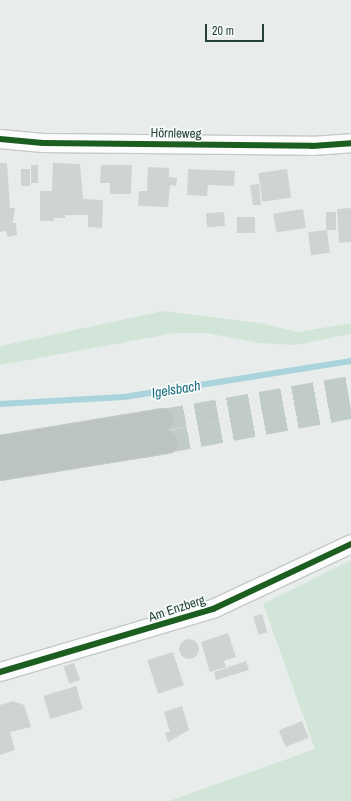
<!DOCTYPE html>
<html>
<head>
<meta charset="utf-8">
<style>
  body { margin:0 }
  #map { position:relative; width:351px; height:801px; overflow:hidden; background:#e8edeb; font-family:"Archivo Narrow",sans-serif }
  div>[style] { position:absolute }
  .green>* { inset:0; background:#d1e6d8 }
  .stream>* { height:6px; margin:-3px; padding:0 3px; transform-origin:3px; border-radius:3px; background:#a9d4db }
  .building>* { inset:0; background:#cfd4d2; transform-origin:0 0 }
  .round { border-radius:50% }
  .motorway-tunnel>* { height:22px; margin-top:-11px; transform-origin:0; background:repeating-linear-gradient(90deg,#c1cbc8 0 22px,transparent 0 33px) }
  .roads { filter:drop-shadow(1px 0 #c5cac8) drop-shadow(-1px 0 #c5cac8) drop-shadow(0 1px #c5cac8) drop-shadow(0 -1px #c5cac8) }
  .minor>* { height:18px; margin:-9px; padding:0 9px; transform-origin:9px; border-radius:9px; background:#fcfcfc }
  .motorway>* { height:22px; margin:-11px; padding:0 11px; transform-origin:11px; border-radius:11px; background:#bcc4c2 }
  .cycleway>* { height:6px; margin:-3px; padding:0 3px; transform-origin:3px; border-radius:3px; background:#1b5e20 }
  span { translate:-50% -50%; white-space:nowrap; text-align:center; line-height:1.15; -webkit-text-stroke:3.5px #f7fbf9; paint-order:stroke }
  .street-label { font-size:13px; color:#24423a }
  .water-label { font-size:14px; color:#1c6f80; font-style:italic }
  .scale { position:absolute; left:205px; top:24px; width:59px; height:18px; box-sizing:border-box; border:2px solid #24423a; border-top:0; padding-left:5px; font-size:12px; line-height:14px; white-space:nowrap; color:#24423a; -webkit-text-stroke:3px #f7fbf9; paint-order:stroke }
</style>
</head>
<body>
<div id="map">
  <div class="green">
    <i style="clip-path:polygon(163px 311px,260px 323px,298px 332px,351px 323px,351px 334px,295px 345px,258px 343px,206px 333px,175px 333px,0 365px,0 346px)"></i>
    <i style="clip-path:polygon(351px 560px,351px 801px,169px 801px,315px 749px,263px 604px)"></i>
  </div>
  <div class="stream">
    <i style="left:0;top:404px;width:124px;rotate:-3.2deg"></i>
    <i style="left:124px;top:397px;width:230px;rotate:-9deg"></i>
  </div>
  <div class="building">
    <i style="clip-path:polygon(0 163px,7px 163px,10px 208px,15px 208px,13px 223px,16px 223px,17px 235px,8px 237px,6px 231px,0 232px)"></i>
    <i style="clip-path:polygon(53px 163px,80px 164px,83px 199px,103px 200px,102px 228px,88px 227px,88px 215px,65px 215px,65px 218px,54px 218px,54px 221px,40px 221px,40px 191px,52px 191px)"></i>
    <i style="left:31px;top:165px;width:7px;height:18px"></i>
    <i style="clip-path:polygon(101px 165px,132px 165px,131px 194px,110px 194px,110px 183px,100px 183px)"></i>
    <i style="clip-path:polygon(148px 167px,169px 168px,169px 177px,177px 178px,176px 186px,170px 185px,168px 207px,138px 206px,139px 191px,147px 191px)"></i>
    <i style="left:21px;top:169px;width:9px;height:17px"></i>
    <i style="clip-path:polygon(188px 169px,235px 171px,234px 186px,208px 185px,207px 196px,187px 195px)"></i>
    <i style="left:287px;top:169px;width:29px;height:29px;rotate:82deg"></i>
    <i style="clip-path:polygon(259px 184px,261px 205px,253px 205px,250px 185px)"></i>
    <i style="clip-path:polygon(351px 208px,351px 242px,339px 243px,337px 209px)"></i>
    <i style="left:303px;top:209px;width:19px;height:30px;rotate:81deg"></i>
    <i style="left:224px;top:212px;width:14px;height:18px;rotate:86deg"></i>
    <i style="left:326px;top:212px;width:10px;height:18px"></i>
    <i style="left:255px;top:217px;width:16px;height:18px;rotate:90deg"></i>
    <i style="left:327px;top:230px;width:23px;height:19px;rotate:83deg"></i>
    <i style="left:262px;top:614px;width:19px;height:9px;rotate:74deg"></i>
    <i style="clip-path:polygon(228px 633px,236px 657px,224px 661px,226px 667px,210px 672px,201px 642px)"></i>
    <i class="round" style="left:179px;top:639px;width:20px;height:20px"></i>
    <i style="left:173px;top:652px;width:35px;height:27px;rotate:72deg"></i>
    <i style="clip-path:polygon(246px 661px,249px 670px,216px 680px,214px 672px)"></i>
    <i style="left:74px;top:663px;width:18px;height:11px;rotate:71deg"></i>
    <i style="left:76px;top:686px;width:24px;height:34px;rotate:73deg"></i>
    <i style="clip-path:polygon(13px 701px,24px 705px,31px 727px,10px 732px,15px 750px,0 755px,0 705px)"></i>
    <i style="clip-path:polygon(182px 706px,189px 730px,168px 742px,165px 733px,170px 732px,164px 712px)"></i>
    <i style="left:302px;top:721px;width:18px;height:25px;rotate:68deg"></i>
  </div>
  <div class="motorway-tunnel">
    <i style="left:163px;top:420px;width:191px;rotate:-10deg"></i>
    <i style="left:167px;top:442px;width:187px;rotate:-10.5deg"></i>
  </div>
  <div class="roads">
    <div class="minor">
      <i style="left:0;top:139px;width:43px;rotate:5.3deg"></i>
      <i style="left:43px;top:143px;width:269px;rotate:0.6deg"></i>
      <i style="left:312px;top:146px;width:39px;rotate:-4deg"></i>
      <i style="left:0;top:672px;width:222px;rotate:-16.5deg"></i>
      <i style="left:213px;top:609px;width:153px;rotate:-25.2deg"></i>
    </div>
    <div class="motorway">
      <i style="left:0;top:447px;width:165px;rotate:-9.4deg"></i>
      <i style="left:0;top:469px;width:169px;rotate:-9.2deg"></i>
    </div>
  </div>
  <div class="cycleway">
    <i style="left:0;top:139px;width:43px;rotate:5.3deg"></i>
    <i style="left:43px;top:143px;width:269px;rotate:0.6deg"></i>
    <i style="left:312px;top:146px;width:39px;rotate:-4deg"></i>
    <i style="left:0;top:672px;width:222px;rotate:-16.5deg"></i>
    <i style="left:213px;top:609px;width:153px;rotate:-25.2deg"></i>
  </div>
  <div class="street-label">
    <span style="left:176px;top:134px;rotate:1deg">Hörnleweg</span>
    <span style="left:177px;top:609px;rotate:-18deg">Am Enzberg</span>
  </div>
  <div class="water-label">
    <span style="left:176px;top:389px;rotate:-9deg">Igelsbach</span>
  </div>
  <div class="scale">20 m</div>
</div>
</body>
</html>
